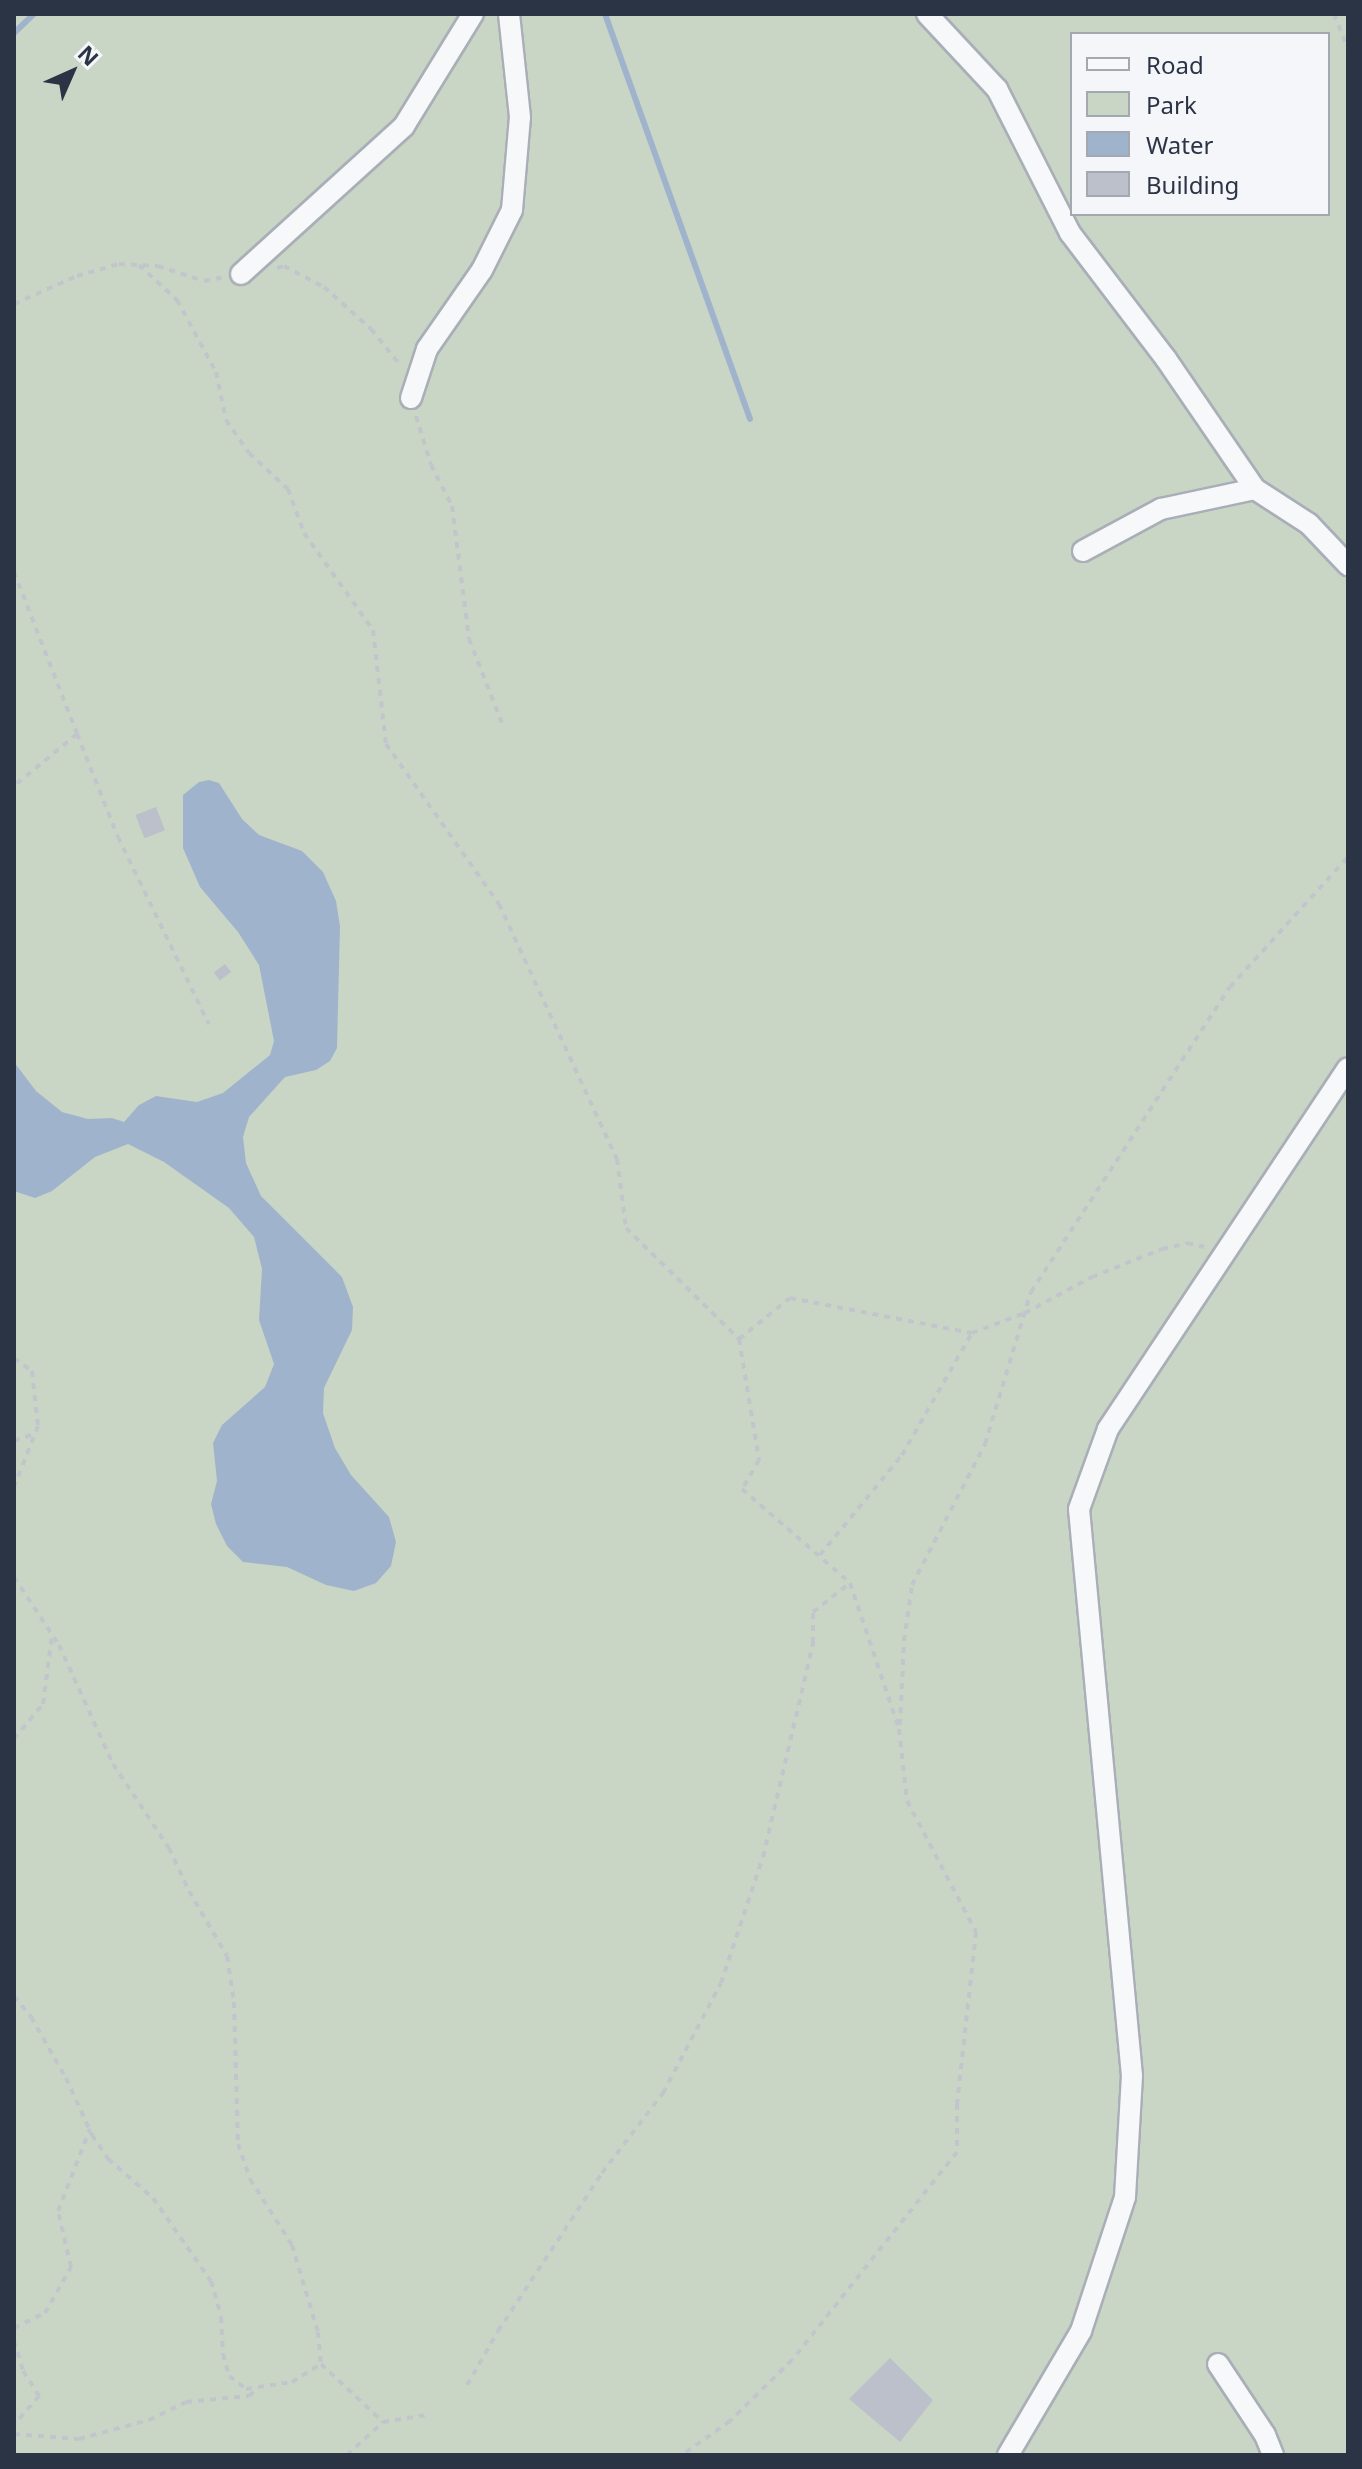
<!DOCTYPE html>
<html>
<head>
<meta charset="utf-8">
<style>
  body { margin:0 }
  #map { position:relative; width:1362px; height:2469px; overflow:hidden; background:#e4e7ec; font-family:"Noto Sans",sans-serif }
  div>[style] { position:absolute }
  .green>* { inset:0; background:#c9d6c5 }
  .water>* { inset:0; background:#9fb4cc }
  .stream>* { height:6px; margin:-3px; padding:0 3px; transform-origin:3px; border-radius:3px; background:#9fb4cc }
  .building>* { inset:0; background:#bbc0ca; transform-origin:0 0 }
  .path>* { height:4px; margin-top:-2px; transform-origin:0; background:repeating-linear-gradient(90deg,#c2c5cb 0 6px,transparent 0 12px) }
  .roads { filter:drop-shadow(2px 0 #a9aeb7) drop-shadow(-2px 0 #a9aeb7) drop-shadow(0 2px #a9aeb7) drop-shadow(0 -2px #a9aeb7) }
  .minor>* { height:20px; margin:-10px; padding:0 10px; transform-origin:10px; border-radius:10px; background:#f7f8fa }
  span { translate:-50% -50%; white-space:nowrap; text-align:center; line-height:1.15; -webkit-text-stroke:8px #f4f6f9; paint-order:stroke }
  .frame { position:absolute; inset:0; border:16px solid #2b3445; pointer-events:none }
  .legend { position:absolute; left:1070px; top:32px; width:260px; height:184px; box-sizing:border-box; background:#f4f6f9; border:2px solid #a4a8b1; margin:0; padding:10px 14px; list-style:none; font-size:24px; color:#2b3445 }
  .legend li { display:flex; align-items:center; gap:16px; height:40px }
  .legend b { width:40px; border:2px solid #a4a8b1 }
  .north { position:absolute; left:32px; top:32px; width:80px; height:80px; -webkit-text-stroke:6px #f4f6f9; paint-order:stroke; rotate:45deg; font-size:22px; font-weight:700; line-height:32px; text-align:center; color:#2b3445 }
  .north::after { content:''; display:block; margin:auto; width:28px; height:36px; background:#2b3445; clip-path:polygon(50% 0,100% 100%,50% 72%,0 100%) }
</style>
</head>
<body>
<div id="map">
  <div class="green">
    <i style="clip-path:polygon(evenodd,14px 14px,1348px 14px,1348px 2455px,14px 2455px,14px 14px,1072px 34px,1328px 34px,1328px 214px,1072px 214px,1072px 34px)"></i>
  </div>
  <div class="water">
    <i style="clip-path:polygon(209px 780px,219px 783px,242px 819px,259px 835px,302px 851px,323px 872px,336px 901px,340px 926px,337px 1048px,330px 1061px,316px 1070px,285px 1077px,249px 1117px,243px 1137px,246px 1163px,261px 1196px,342px 1277px,353px 1307px,352px 1330px,324px 1388px,323px 1413px,335px 1448px,351px 1475px,389px 1517px,396px 1542px,391px 1566px,376px 1583px,354px 1591px,326px 1585px,287px 1567px,243px 1562px,227px 1546px,216px 1524px,211px 1504px,217px 1481px,213px 1443px,222px 1425px,265px 1387px,274px 1364px,259px 1320px,262px 1269px,254px 1237px,229px 1208px,164px 1162px,128px 1144px,95px 1157px,52px 1191px,35px 1198px,14px 1191px,14px 1062px,36px 1091px,62px 1112px,88px 1119px,112px 1118px,124px 1122px,139px 1105px,156px 1096px,197px 1102px,223px 1093px,270px 1055px,274px 1041px,259px 965px,238px 932px,200px 887px,183px 848px,183px 795px,199px 782px)"></i>
  </div>
  <div class="stream">
    <i style="left:605px;top:14px;width:430px;rotate:70.3deg"></i>
    <i style="left:14px;top:33px;width:28px;rotate:-44deg"></i>
  </div>
  <div class="building">
    <i style="left:156px;top:807px;width:25px;height:22px;rotate:69deg"></i>
    <i style="left:225px;top:964px;width:10px;height:14px;rotate:53deg"></i>
    <i style="clip-path:polygon(890px 2358px,933px 2400px,900px 2442px,849px 2399px)"></i>
  </div>
  <div class="path">
    <i style="left:1334px;top:14px;width:38px;rotate:68deg"></i>
    <i style="left:139px;top:265px;width:52px;rotate:42.6deg"></i>
    <i style="left:177px;top:300px;width:82px;rotate:61.6deg"></i>
    <i style="left:216px;top:372px;width:49px;rotate:78.2deg"></i>
    <i style="left:226px;top:420px;width:40px;rotate:55.1deg"></i>
    <i style="left:249px;top:453px;width:53px;rotate:42.7deg"></i>
    <i style="left:288px;top:489px;width:47px;rotate:70deg"></i>
    <i style="left:304px;top:533px;width:119px;rotate:54.6deg"></i>
    <i style="left:373px;top:630px;width:115px;rotate:83.5deg"></i>
    <i style="left:386px;top:744px;width:196px;rotate:54.8deg"></i>
    <i style="left:499px;top:904px;width:281px;rotate:65.2deg"></i>
    <i style="left:617px;top:1159px;width:70px;rotate:82.6deg"></i>
    <i style="left:626px;top:1228px;width:158px;rotate:44.5deg"></i>
    <i style="left:739px;top:1339px;width:123px;rotate:80.6deg"></i>
    <i style="left:759px;top:1460px;width:34px;rotate:120deg"></i>
    <i style="left:742px;top:1489px;width:143px;rotate:41deg"></i>
    <i style="left:850px;top:1583px;width:154px;rotate:71.4deg"></i>
    <i style="left:899px;top:1729px;width:72px;rotate:83.7deg"></i>
    <i style="left:907px;top:1801px;width:148px;rotate:62.2deg"></i>
    <i style="left:976px;top:1932px;width:173px;rotate:96.3deg"></i>
    <i style="left:957px;top:2104px;width:48px;rotate:90deg"></i>
    <i style="left:957px;top:2152px;width:265px;rotate:128.4deg"></i>
    <i style="left:792px;top:2360px;width:87px;rotate:135.5deg"></i>
    <i style="left:730px;top:2421px;width:59px;rotate:144.7deg"></i>
    <i style="left:277px;top:268px;width:7px;rotate:-16deg"></i>
    <i style="left:284px;top:266px;width:45px;rotate:27.7deg"></i>
    <i style="left:324px;top:287px;width:63px;rotate:41.8deg"></i>
    <i style="left:371px;top:329px;width:48px;rotate:51deg"></i>
    <i style="left:14px;top:304px;width:69px;rotate:-24deg"></i>
    <i style="left:77px;top:276px;width:44px;rotate:-15.9deg"></i>
    <i style="left:119px;top:264px;width:39px;rotate:3deg"></i>
    <i style="left:158px;top:266px;width:48px;rotate:18.1deg"></i>
    <i style="left:204px;top:281px;width:21px;rotate:-11deg"></i>
    <i style="left:416px;top:416px;width:51px;rotate:73deg"></i>
    <i style="left:431px;top:465px;width:46px;rotate:62.9deg"></i>
    <i style="left:452px;top:506px;width:134px;rotate:82.7deg"></i>
    <i style="left:469px;top:639px;width:90px;rotate:68.6deg"></i>
    <i style="left:14px;top:572px;width:174px;rotate:68.7deg"></i>
    <i style="left:77px;top:734px;width:82px;rotate:140.5deg"></i>
    <i style="left:77px;top:734px;width:111px;rotate:68.3deg"></i>
    <i style="left:118px;top:837px;width:208px;rotate:64.1deg"></i>
    <i style="left:739px;top:1339px;width:65px;rotate:-38.8deg"></i>
    <i style="left:790px;top:1298px;width:185px;rotate:10.9deg"></i>
    <i style="left:972px;top:1333px;width:57px;rotate:-20.7deg"></i>
    <i style="left:1025px;top:1313px;width:76px;rotate:-28.2deg"></i>
    <i style="left:1092px;top:1277px;width:75px;rotate:-21.8deg"></i>
    <i style="left:1162px;top:1249px;width:26px;rotate:-13deg"></i>
    <i style="left:1187px;top:1243px;width:18px;rotate:13deg"></i>
    <i style="left:14px;top:1358px;width:22px;rotate:36deg"></i>
    <i style="left:32px;top:1371px;width:55px;rotate:83.8deg"></i>
    <i style="left:38px;top:1426px;width:66px;rotate:111.5deg"></i>
    <i style="left:14px;top:1441px;width:23px;rotate:-20deg"></i>
    <i style="left:820px;top:1555px;width:129px;rotate:-50.6deg"></i>
    <i style="left:902px;top:1455px;width:141px;rotate:-60.2deg"></i>
    <i style="left:14px;top:1577px;width:82px;rotate:56.5deg"></i>
    <i style="left:59px;top:1645px;width:131px;rotate:65.6deg"></i>
    <i style="left:113px;top:1764px;width:101px;rotate:56.3deg"></i>
    <i style="left:169px;top:1848px;width:47px;rotate:65.1deg"></i>
    <i style="left:189px;top:1891px;width:75px;rotate:59.7deg"></i>
    <i style="left:227px;top:1956px;width:47px;rotate:81.3deg"></i>
    <i style="left:234px;top:2002px;width:142px;rotate:88.4deg"></i>
    <i style="left:238px;top:2144px;width:37px;rotate:71deg"></i>
    <i style="left:250px;top:2179px;width:78px;rotate:57.5deg"></i>
    <i style="left:292px;top:2245px;width:91px;rotate:73.4deg"></i>
    <i style="left:318px;top:2332px;width:32px;rotate:85deg"></i>
    <i style="left:321px;top:2364px;width:85px;rotate:43.1deg"></i>
    <i style="left:900px;top:1725px;width:84px;rotate:-87.3deg"></i>
    <i style="left:904px;top:1641px;width:57px;rotate:-81.9deg"></i>
    <i style="left:912px;top:1585px;width:159px;rotate:-62.6deg"></i>
    <i style="left:985px;top:1444px;width:159px;rotate:-73.2deg"></i>
    <i style="left:1031px;top:1292px;width:364px;rotate:-56.9deg"></i>
    <i style="left:1230px;top:987px;width:176px;rotate:-47.8deg"></i>
    <i style="left:14px;top:1739px;width:45px;rotate:-50.4deg"></i>
    <i style="left:43px;top:1704px;width:69px;rotate:-82.5deg"></i>
    <i style="left:14px;top:1996px;width:27px;rotate:51deg"></i>
    <i style="left:31px;top:2017px;width:70px;rotate:60.2deg"></i>
    <i style="left:66px;top:2078px;width:63px;rotate:65.5deg"></i>
    <i style="left:92px;top:2135px;width:29px;rotate:56deg"></i>
    <i style="left:108px;top:2159px;width:60px;rotate:40.9deg"></i>
    <i style="left:153px;top:2198px;width:101px;rotate:55.1deg"></i>
    <i style="left:211px;top:2281px;width:37px;rotate:74deg"></i>
    <i style="left:221px;top:2317px;width:37px;rotate:87deg"></i>
    <i style="left:223px;top:2354px;width:23px;rotate:75deg"></i>
    <i style="left:229px;top:2376px;width:21px;rotate:37deg"></i>
    <i style="left:246px;top:2389px;width:47px;rotate:-8.7deg"></i>
    <i style="left:292px;top:2382px;width:34px;rotate:-32deg"></i>
    <i style="left:14px;top:2328px;width:34px;rotate:-26deg"></i>
    <i style="left:45px;top:2313px;width:53px;rotate:-60.5deg"></i>
    <i style="left:71px;top:2267px;width:57px;rotate:-103.1deg"></i>
    <i style="left:58px;top:2211px;width:88px;rotate:-68.7deg"></i>
    <i style="left:14px;top:2341px;width:31px;rotate:73deg"></i>
    <i style="left:23px;top:2371px;width:30px;rotate:57deg"></i>
    <i style="left:39px;top:2396px;width:38px;rotate:131deg"></i>
    <i style="left:467px;top:2385px;width:62px;rotate:-60.1deg"></i>
    <i style="left:498px;top:2331px;width:189px;rotate:-56.6deg"></i>
    <i style="left:602px;top:2173px;width:101px;rotate:-52.7deg"></i>
    <i style="left:663px;top:2093px;width:124px;rotate:-62.2deg"></i>
    <i style="left:721px;top:1983px;width:133px;rotate:-71.6deg"></i>
    <i style="left:763px;top:1857px;width:220px;rotate:-76.8deg"></i>
    <i style="left:813px;top:1643px;width:31px;rotate:-90deg"></i>
    <i style="left:813px;top:1612px;width:47px;rotate:-38.1deg"></i>
    <i style="left:14px;top:2434px;width:65px;rotate:4.4deg"></i>
    <i style="left:79px;top:2439px;width:73px;rotate:-15.2deg"></i>
    <i style="left:149px;top:2420px;width:41px;rotate:-25.9deg"></i>
    <i style="left:186px;top:2402px;width:63px;rotate:-5.4deg"></i>
    <i style="left:249px;top:2396px;width:11px;rotate:-41deg"></i>
    <i style="left:347px;top:2455px;width:49px;rotate:-42.5deg"></i>
    <i style="left:383px;top:2422px;width:44px;rotate:-9.2deg"></i>
  </div>
  <div class="roads">
    <div class="minor">
      <i style="left:927px;top:14px;width:103px;rotate:47deg"></i>
      <i style="left:997px;top:89px;width:161px;rotate:63.1deg"></i>
      <i style="left:1070px;top:233px;width:158px;rotate:52.7deg"></i>
      <i style="left:1166px;top:359px;width:158px;rotate:55.6deg"></i>
      <i style="left:241px;top:274px;width:220px;rotate:-42.2deg"></i>
      <i style="left:404px;top:126px;width:132px;rotate:-58.4deg"></i>
      <i style="left:411px;top:398px;width:52px;rotate:-71.9deg"></i>
      <i style="left:427px;top:349px;width:96px;rotate:-55.2deg"></i>
      <i style="left:482px;top:270px;width:67px;rotate:-63.4deg"></i>
      <i style="left:512px;top:210px;width:93px;rotate:-85.1deg"></i>
      <i style="left:520px;top:117px;width:104px;rotate:-96.1deg"></i>
      <i style="left:1083px;top:551px;width:89px;rotate:-28.3deg"></i>
      <i style="left:1161px;top:509px;width:96px;rotate:-12deg"></i>
      <i style="left:1255px;top:489px;width:64px;rotate:32.9deg"></i>
      <i style="left:1309px;top:524px;width:57px;rotate:46.4deg"></i>
      <i style="left:1218px;top:2364px;width:85px;rotate:56.5deg"></i>
      <i style="left:1265px;top:2435px;width:22px;rotate:68deg"></i>
      <i style="left:1008px;top:2455px;width:144px;rotate:-59.5deg"></i>
      <i style="left:1081px;top:2331px;width:141px;rotate:-71.8deg"></i>
      <i style="left:1125px;top:2197px;width:121px;rotate:-86.7deg"></i>
      <i style="left:1132px;top:2076px;width:569px;rotate:-95.34deg"></i>
      <i style="left:1079px;top:1509px;width:85px;rotate:-70.1deg"></i>
      <i style="left:1108px;top:1429px;width:433px;rotate:-56.4deg"></i>
    </div>
  </div>
  <div class="frame"></div>
  <ul class="legend">
  <li><b style="height:10px;background:#f7f8fa"></b>Road</li>
  <li><b style="height:22px;background:#c9d6c5"></b>Park</li>
  <li><b style="height:22px;background:#9fb4cc"></b>Water</li>
  <li><b style="height:22px;background:#bbc0ca"></b>Building</li>
  </ul>
  <div class="north">N</div>
</div>
</body>
</html>
